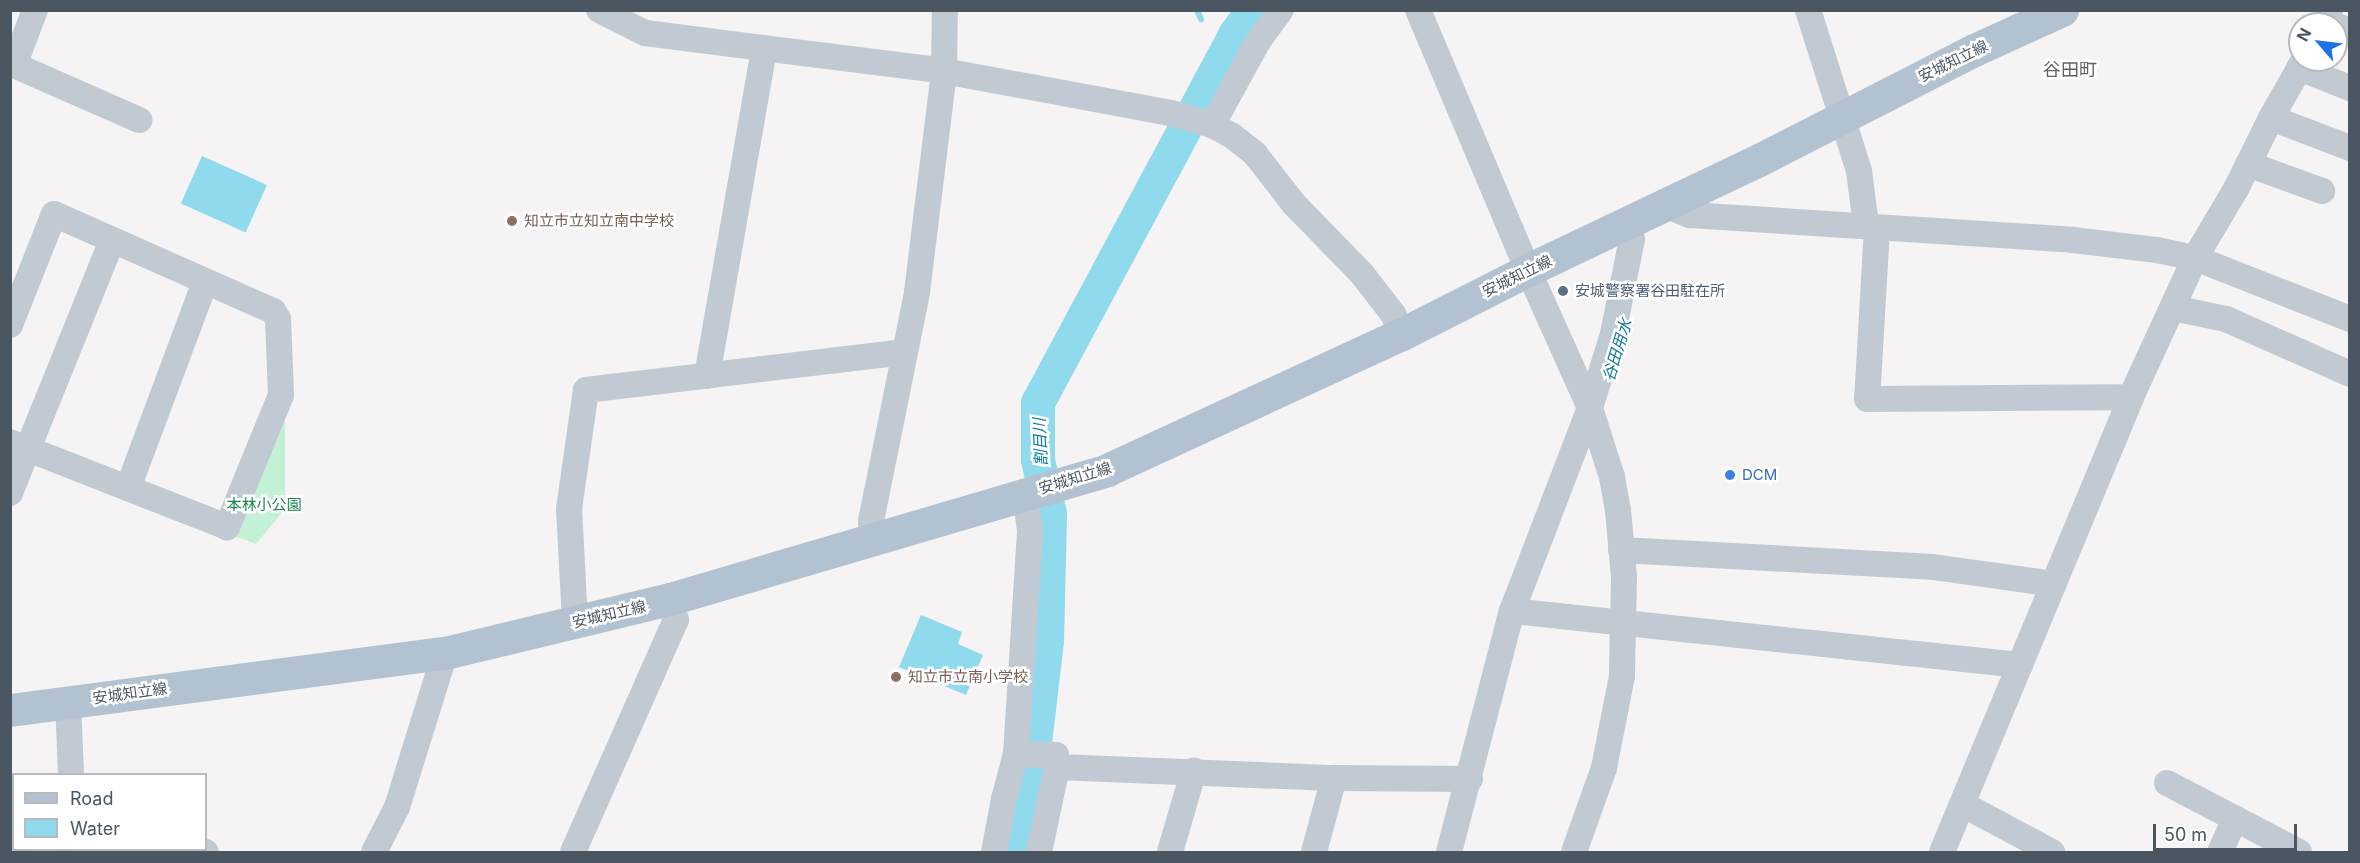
<!DOCTYPE html>
<html>
<head>
<meta charset="utf-8">
<style>
  body { margin:0 }
  #map { position:relative; width:2360px; height:863px; overflow:hidden; background:#f5f3f3; font-family:Inter,"Noto Sans JP",sans-serif }
  div>[style] { position:absolute }
  .green>* { inset:0; background:#c3f1d5 }
  .water>* { inset:0; background:#90daee; transform-origin:0 0 }
  .stream>* { height:6px; margin:-3px; padding:0 3px; transform-origin:3px; border-radius:3px; background:#90daee }
  .river>* { height:34px; margin:-17px; padding:0 17px; transform-origin:17px; border-radius:17px; background:#90daee }
  .minor>* { height:26px; margin:-13px; padding:0 13px; transform-origin:13px; border-radius:13px; background:#c1cad2 }
  .major>* { height:33px; margin:-16.5px; padding:0 16.5px; transform-origin:16.5px; border-radius:16.5px; background:#b3c2d1 }
  .dots>* { width:16px; height:16px; translate:-50% -50%; box-sizing:border-box; border:3px solid #fff; border-radius:50% }
  span { translate:-50% -50%; white-space:nowrap; text-align:center; line-height:1.15; -webkit-text-stroke:5px #fff; paint-order:stroke }
  .street-label { font-size:15px; color:#4a5661 }
  .education-label { font-size:15px; color:#785e54 }
  .left { translate:0 -50%; text-align:left }
  .service-label { font-size:15px; color:#4e5e75 }
  .shop-label { font-size:15px; color:#366cbe }
  .park-label { font-size:15px; color:#17864f }
  .water-label { font-size:16px; color:#0c7c9b; font-style:italic }
  .quarter-label { font-size:18px; color:#5f6368 }
  .frame { position:absolute; inset:0; border:12px solid #4a5661; pointer-events:none }
  .legend { position:absolute; left:12px; top:773px; width:195px; height:78px; box-sizing:border-box; background:#fff; border:2px solid #b7bbc0; margin:0; padding:8px 10px; list-style:none; font-size:18px; color:#4a5661 }
  .legend li { display:flex; align-items:center; gap:12px; height:30px }
  .legend b { width:30px; border:2px solid #b7bbc0 }
  .north { position:absolute; left:2288px; top:12px; width:60px; height:60px; box-sizing:border-box; background:#fff; border:2px solid #b7bbc0; border-radius:50%; rotate:298deg; font-size:16px; font-weight:700; line-height:24px; text-align:center; color:#4a5661 }
  .north::after { content:''; display:block; margin:auto; width:21px; height:27px; background:#1a73e8; clip-path:polygon(50% 0,100% 100%,50% 72%,0 100%) }
  .scale { position:absolute; left:2153px; top:824px; width:144px; height:27px; box-sizing:border-box; border:3px solid #4a5661; border-top:0; padding-left:8px; font-size:18px; line-height:21px; white-space:nowrap; color:#4a5661; -webkit-text-stroke:4px #fff; paint-order:stroke }
</style>
</head>
<body>
<div id="map">
  <div class="green">
    <i style="clip-path:polygon(285px 401px,285px 509px,256px 544px,232px 535px)"></i>
  </div>
  <div class="water">
    <i style="left:202px;top:156px;width:71px;height:52px;rotate:24deg"></i>
    <i style="clip-path:polygon(921px 615px,962px 632px,958px 644px,983px 655px,966px 695px,899px 667px)"></i>
  </div>
  <div class="stream">
    <i style="left:1197px;top:10px;width:10px;rotate:66deg"></i>
    <i style="left:1223px;top:31px;width:13px;rotate:18deg"></i>
  </div>
  <div class="river">
    <i style="left:1013px;top:852px;width:24px;rotate:-71deg"></i>
    <i style="left:1021px;top:829px;width:87px;rotate:-80.8deg"></i>
    <i style="left:1035px;top:743px;width:103px;rotate:-83.3deg"></i>
    <i style="left:1047px;top:641px;width:127px;rotate:-88.6deg"></i>
    <i style="left:1050px;top:514px;width:55px;rotate:-102.5deg"></i>
    <i style="left:1038px;top:460px;width:57px;rotate:-90deg"></i>
    <i style="left:1038px;top:403px;width:417px;rotate:-61.8deg"></i>
    <i style="left:1235px;top:35px;width:31px;rotate:-54deg"></i>
  </div>
  <div class="minor">
    <i style="left:599px;top:10px;width:51px;rotate:26.6deg"></i>
    <i style="left:645px;top:33px;width:301px;rotate:7.2deg"></i>
    <i style="left:944px;top:71px;width:231px;rotate:10.5deg"></i>
    <i style="left:1171px;top:113px;width:43px;rotate:16.3deg"></i>
    <i style="left:1212px;top:125px;width:21px;rotate:28deg"></i>
    <i style="left:1231px;top:135px;width:31px;rotate:38deg"></i>
    <i style="left:1255px;top:154px;width:63px;rotate:52deg"></i>
    <i style="left:1294px;top:204px;width:98px;rotate:45.8deg"></i>
    <i style="left:1362px;top:274px;width:51px;rotate:52.2deg"></i>
    <i style="left:1393px;top:314px;width:22px;rotate:66deg"></i>
    <i style="left:1418px;top:10px;width:282px;rotate:67.1deg"></i>
    <i style="left:1528px;top:270px;width:151px;rotate:65.8deg"></i>
    <i style="left:1590px;top:408px;width:72px;rotate:72.3deg"></i>
    <i style="left:1612px;top:477px;width:34px;rotate:80deg"></i>
    <i style="left:1618px;top:510px;width:67px;rotate:84.9deg"></i>
    <i style="left:1624px;top:577px;width:99px;rotate:91.2deg"></i>
    <i style="left:1622px;top:676px;width:94px;rotate:101.1deg"></i>
    <i style="left:1604px;top:768px;width:89px;rotate:109.7deg"></i>
    <i style="left:1808px;top:10px;width:169px;rotate:72.4deg"></i>
    <i style="left:1859px;top:171px;width:54px;rotate:82.6deg"></i>
    <i style="left:2322px;top:24px;width:16px;rotate:-60deg"></i>
    <i style="left:2336px;top:26px;width:15px;rotate:16deg"></i>
    <i style="left:10px;top:64px;width:4px;rotate:14deg"></i>
    <i style="left:14px;top:65px;width:59px;rotate:-69.1deg"></i>
    <i style="left:14px;top:65px;width:137px;rotate:23.7deg"></i>
    <i style="left:2299px;top:68px;width:55px;rotate:21.4deg"></i>
    <i style="left:2271px;top:118px;width:85px;rotate:20.8deg"></i>
    <i style="left:1212px;top:125px;width:97px;rotate:-61.1deg"></i>
    <i style="left:1259px;top:40px;width:37px;rotate:-54deg"></i>
    <i style="left:2248px;top:164px;width:79px;rotate:20deg"></i>
    <i style="left:1665px;top:205px;width:27px;rotate:22deg"></i>
    <i style="left:1690px;top:215px;width:384px;rotate:3.7deg"></i>
    <i style="left:2073px;top:240px;width:85px;rotate:6.8deg"></i>
    <i style="left:2157px;top:250px;width:39px;rotate:12deg"></i>
    <i style="left:2195px;top:258px;width:167px;rotate:21.5deg"></i>
    <i style="left:1877px;top:228px;width:171px;rotate:93.3deg"></i>
    <i style="left:1867px;top:399px;width:264px;rotate:-0.4deg"></i>
    <i style="left:2173px;top:308px;width:54px;rotate:11.7deg"></i>
    <i style="left:2226px;top:319px;width:136px;rotate:23.9deg"></i>
    <i style="left:10px;top:325px;width:119px;rotate:-68.4deg"></i>
    <i style="left:54px;top:214px;width:240px;rotate:23.9deg"></i>
    <i style="left:273px;top:311px;width:9px;rotate:58deg"></i>
    <i style="left:278px;top:319px;width:76px;rotate:87.7deg"></i>
    <i style="left:281px;top:395px;width:143px;rotate:112.2deg"></i>
    <i style="left:227px;top:527px;width:233px;rotate:-158.6deg"></i>
    <i style="left:707px;top:376px;width:331px;rotate:-80.1deg"></i>
    <i style="left:128px;top:488px;width:220px;rotate:-69.5deg"></i>
    <i style="left:10px;top:493px;width:272px;rotate:-68deg"></i>
    <i style="left:872px;top:540px;width:19px;rotate:-93deg"></i>
    <i style="left:871px;top:521px;width:234px;rotate:-78.6deg"></i>
    <i style="left:917px;top:292px;width:223px;rotate:-83deg"></i>
    <i style="left:944px;top:71px;width:61px;rotate:-89.1deg"></i>
    <i style="left:1621px;top:550px;width:312px;rotate:3.1deg"></i>
    <i style="left:1933px;top:567px;width:122px;rotate:8deg"></i>
    <i style="left:1512px;top:611px;width:511px;rotate:6.07deg"></i>
    <i style="left:575px;top:622px;width:113px;rotate:-93deg"></i>
    <i style="left:569px;top:509px;width:120px;rotate:-81.9deg"></i>
    <i style="left:586px;top:390px;width:321px;rotate:-6.8deg"></i>
    <i style="left:68px;top:702px;width:72px;rotate:87.6deg"></i>
    <i style="left:1016px;top:754px;width:40px;rotate:1.4deg"></i>
    <i style="left:1056px;top:755px;width:12px;rotate:85deg"></i>
    <i style="left:1057px;top:767px;width:277px;rotate:2.3deg"></i>
    <i style="left:1334px;top:778px;width:136px;rotate:0.4deg"></i>
    <i style="left:2167px;top:783px;width:149px;rotate:27.6deg"></i>
    <i style="left:1964px;top:805px;width:100px;rotate:28.1deg"></i>
    <i style="left:199px;top:850px;width:7px;rotate:16deg"></i>
    <i style="left:167px;top:852px;width:2px;rotate:-63deg"></i>
    <i style="left:374px;top:852px;width:51px;rotate:-62.9deg"></i>
    <i style="left:397px;top:807px;width:161px;rotate:-72.7deg"></i>
    <i style="left:573px;top:852px;width:254px;rotate:-66.1deg"></i>
    <i style="left:676px;top:620px;width:22px;rotate:-106deg"></i>
    <i style="left:994px;top:852px;width:54px;rotate:-79.3deg"></i>
    <i style="left:1004px;top:799px;width:47px;rotate:-75.1deg"></i>
    <i style="left:1016px;top:754px;width:224px;rotate:-86.4deg"></i>
    <i style="left:1030px;top:530px;width:37px;rotate:-98deg"></i>
    <i style="left:1039px;top:852px;width:87px;rotate:-78deg"></i>
    <i style="left:1170px;top:852px;width:85px;rotate:-73.7deg"></i>
    <i style="left:1314px;top:852px;width:77px;rotate:-74.9deg"></i>
    <i style="left:1449px;top:852px;width:249px;rotate:-75.4deg"></i>
    <i style="left:1512px;top:611px;width:217px;rotate:-69deg"></i>
    <i style="left:1590px;top:408px;width:77px;rotate:-72.7deg"></i>
    <i style="left:1613px;top:334px;width:97px;rotate:-78.7deg"></i>
    <i style="left:1632px;top:239px;width:16px;rotate:-108deg"></i>
    <i style="left:1942px;top:852px;width:493px;rotate:-67.4deg"></i>
    <i style="left:2131px;top:397px;width:153px;rotate:-65.3deg"></i>
    <i style="left:2195px;top:258px;width:80px;rotate:-59.3deg"></i>
    <i style="left:2236px;top:189px;width:79px;rotate:-63.8deg"></i>
    <i style="left:2271px;top:118px;width:67px;rotate:-60.4deg"></i>
    <i style="left:2220px;top:852px;width:37px;rotate:-66deg"></i>
  </div>
  <div class="major">
    <i style="left:10px;top:710px;width:439px;rotate:-7.5deg"></i>
    <i style="left:445px;top:653px;width:231px;rotate:-13.5deg"></i>
    <i style="left:670px;top:599px;width:456px;rotate:-16.4deg"></i>
    <i style="left:1107px;top:470px;width:325px;rotate:-24.8deg"></i>
    <i style="left:1402px;top:334px;width:141px;rotate:-26.9deg"></i>
    <i style="left:1528px;top:270px;width:256px;rotate:-25.5deg"></i>
    <i style="left:1759px;top:160px;width:239px;rotate:-27.1deg"></i>
    <i style="left:1972px;top:51px;width:99px;rotate:-24.5deg"></i>
  </div>
  <div class="dots">
    <i style="left:512px;top:221px;background:#8d6e63"></i>
    <i style="left:1563px;top:291px;background:#5c6f8a"></i>
    <i style="left:1730px;top:475px;background:#3f7fe0"></i>
    <i style="left:896px;top:677px;background:#8d6e63"></i>
  </div>
  <div class="street-label">
    <span style="left:1953px;top:61px;rotate:-26deg">安城知立線</span>
    <span style="left:1517px;top:276px;rotate:-26deg">安城知立線</span>
    <span style="left:1075px;top:478px;rotate:-17deg">安城知立線</span>
    <span style="left:609px;top:614px;rotate:-13deg">安城知立線</span>
    <span style="left:130px;top:693px;rotate:-8deg">安城知立線</span>
  </div>
  <div class="education-label">
    <span class="left" style="left:524px;top:221px">知立市立知立南中学校</span>
    <span class="left" style="left:908px;top:677px">知立市立南小学校</span>
  </div>
  <div class="service-label">
    <span class="left" style="left:1575px;top:291px">安城警察署谷田駐在所</span>
  </div>
  <div class="shop-label">
    <span class="left" style="left:1742px;top:475px">DCM</span>
  </div>
  <div class="park-label">
    <span style="left:264px;top:505px">本林小公園</span>
  </div>
  <div class="water-label">
    <span style="left:1617px;top:350px;rotate:-73deg">谷田用水</span>
    <span style="left:1040px;top:442px;rotate:-93deg">割目川</span>
  </div>
  <div class="quarter-label">
    <span style="left:2070px;top:70px">谷田町</span>
  </div>
  <div class="frame"></div>
  <ul class="legend">
  <li><b style="height:8px;background:#b3c2d1"></b>Road</li>
  <li><b style="height:16px;background:#90daee"></b>Water</li>
  </ul>
  <div class="north">N</div>
  <div class="scale">50 m</div>
</div>
</body>
</html>
